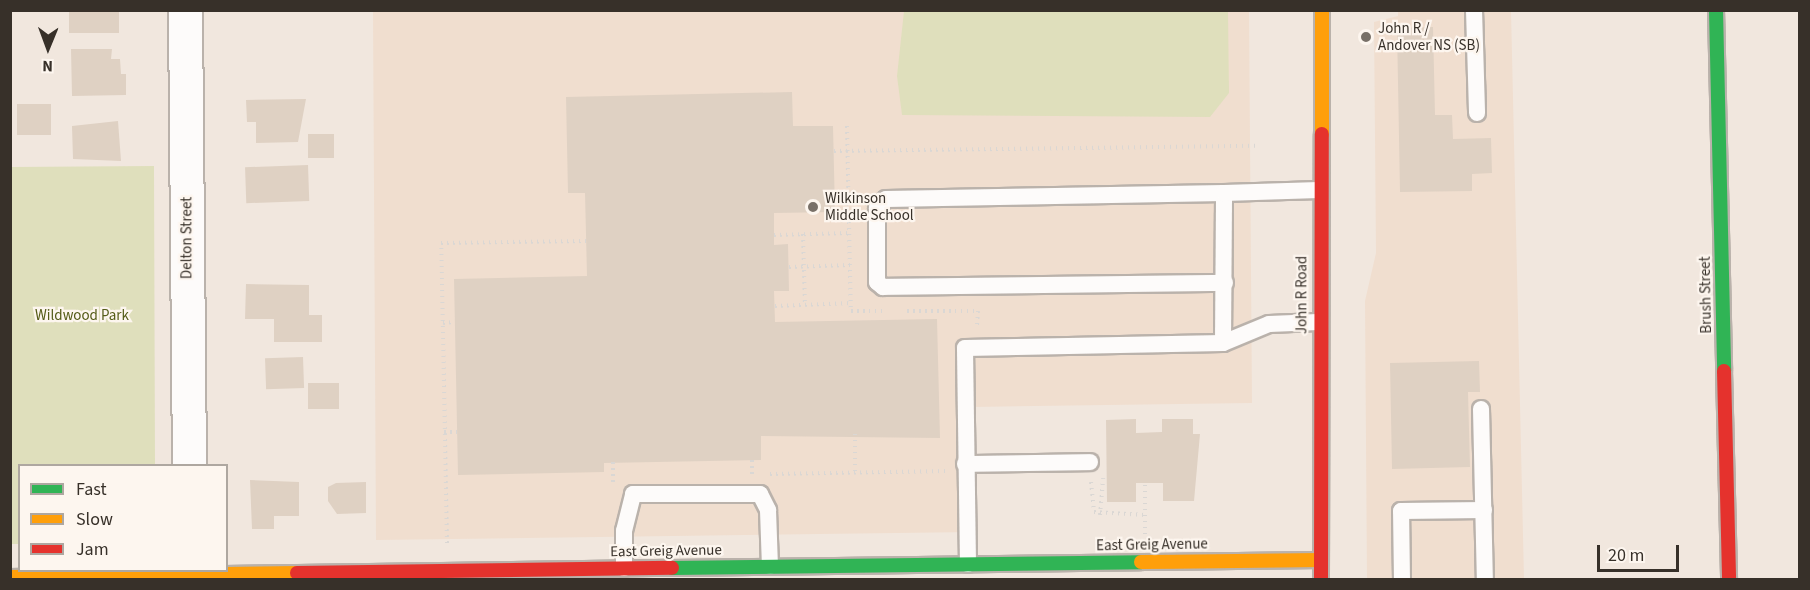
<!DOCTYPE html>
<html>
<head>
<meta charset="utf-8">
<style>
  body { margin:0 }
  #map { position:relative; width:1810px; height:590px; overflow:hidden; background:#f1e7de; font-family:"Source Sans 3",sans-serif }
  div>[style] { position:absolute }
  .built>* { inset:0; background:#f0decf }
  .green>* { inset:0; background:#dfdfbc }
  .building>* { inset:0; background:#dfd1c3; transform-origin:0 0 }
  .path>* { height:4px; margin-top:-2px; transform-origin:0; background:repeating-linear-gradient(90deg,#dad7d4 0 1.5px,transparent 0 6px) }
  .roads { filter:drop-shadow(2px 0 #bab2ab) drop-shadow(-2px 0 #bab2ab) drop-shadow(0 2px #bab2ab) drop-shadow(0 -2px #bab2ab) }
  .lane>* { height:16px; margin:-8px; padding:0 8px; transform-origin:8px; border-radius:8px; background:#fdfbfa }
  .street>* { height:33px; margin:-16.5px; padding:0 16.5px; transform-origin:16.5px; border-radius:16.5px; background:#fdfbfa }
  .fast>* { height:14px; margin:-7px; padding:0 7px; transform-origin:7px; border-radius:7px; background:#30b455 }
  .slow>* { height:14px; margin:-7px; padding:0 7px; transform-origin:7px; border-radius:7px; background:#ff9f0a }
  .jam>* { height:14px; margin:-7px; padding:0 7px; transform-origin:7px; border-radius:7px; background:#e5322d }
  .dots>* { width:16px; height:16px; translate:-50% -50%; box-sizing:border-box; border:3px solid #fdf6ef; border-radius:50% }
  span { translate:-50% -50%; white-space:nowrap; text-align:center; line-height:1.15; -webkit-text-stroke:4.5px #fdf6ef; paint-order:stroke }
  .poi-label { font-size:15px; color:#373029 }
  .left { translate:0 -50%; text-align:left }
  .street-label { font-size:15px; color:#373029 }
  .park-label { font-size:15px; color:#555c18 }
  .frame { position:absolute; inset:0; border:12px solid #373029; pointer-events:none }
  .legend { position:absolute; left:18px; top:464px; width:210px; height:108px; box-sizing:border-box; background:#fdf6ef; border:2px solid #aea7a0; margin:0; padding:8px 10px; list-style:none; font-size:18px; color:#373029 }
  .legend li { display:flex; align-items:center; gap:12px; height:30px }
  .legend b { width:30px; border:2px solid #aea7a0 }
  .north { position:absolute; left:18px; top:18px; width:60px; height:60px; -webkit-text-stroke:4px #fdf6ef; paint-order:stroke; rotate:181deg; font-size:16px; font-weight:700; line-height:24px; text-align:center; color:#373029 }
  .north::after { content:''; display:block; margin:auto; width:21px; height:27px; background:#373029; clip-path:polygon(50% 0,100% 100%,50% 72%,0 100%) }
  .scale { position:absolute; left:1597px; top:545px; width:82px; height:27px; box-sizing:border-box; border:3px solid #373029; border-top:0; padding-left:8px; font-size:18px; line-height:21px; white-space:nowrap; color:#373029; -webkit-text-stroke:4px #fdf6ef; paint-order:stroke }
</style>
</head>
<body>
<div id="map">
  <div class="built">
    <i style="clip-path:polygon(373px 11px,1249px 11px,1252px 403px,972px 407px,973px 532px,376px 540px)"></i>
    <i style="clip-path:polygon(1398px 11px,1511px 11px,1524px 579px,1367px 580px,1365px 301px,1376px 253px,1374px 22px,1398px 16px)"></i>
  </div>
  <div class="green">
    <i style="clip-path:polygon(904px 11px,1228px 11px,1229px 93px,1210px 117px,902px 115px,897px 76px)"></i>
    <i style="clip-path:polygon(154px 166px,155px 465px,20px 466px,19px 544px,11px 544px,11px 167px)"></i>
  </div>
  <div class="building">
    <i style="left:69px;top:10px;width:50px;height:23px"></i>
    <i style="clip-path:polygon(1433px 27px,1435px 115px,1452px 115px,1453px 139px,1491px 138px,1492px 173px,1472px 174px,1472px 191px,1400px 192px,1397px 28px)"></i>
    <i style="clip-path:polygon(71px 49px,112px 49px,111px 59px,120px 59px,121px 74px,126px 74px,126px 95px,72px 96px)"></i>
    <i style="clip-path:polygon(792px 92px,793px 126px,833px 126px,835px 212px,774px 213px,774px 245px,788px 244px,789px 291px,774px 291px,775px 322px,937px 319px,940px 438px,761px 436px,761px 460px,604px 463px,604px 472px,458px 475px,454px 279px,587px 276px,585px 193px,568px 193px,566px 97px)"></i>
    <i style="clip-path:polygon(306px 99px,298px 142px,256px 143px,256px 122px,247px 122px,246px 100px)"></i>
    <i style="left:17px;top:104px;width:34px;height:31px"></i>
    <i style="clip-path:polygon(118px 121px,121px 161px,73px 159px,72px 126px)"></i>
    <i style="left:334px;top:134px;width:24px;height:26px;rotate:90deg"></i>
    <i style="left:308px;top:165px;width:36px;height:63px;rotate:88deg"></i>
    <i style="clip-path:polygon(246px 284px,309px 285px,309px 315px,322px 315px,322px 342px,274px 342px,274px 319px,245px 319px)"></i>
    <i style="left:303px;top:357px;width:31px;height:38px;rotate:88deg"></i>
    <i style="clip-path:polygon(1479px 361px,1480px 392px,1468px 392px,1470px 467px,1392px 469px,1390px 363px)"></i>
    <i style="left:308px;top:383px;width:31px;height:26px"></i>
    <i style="clip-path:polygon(1136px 419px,1136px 433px,1162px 432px,1162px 419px,1193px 419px,1193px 434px,1200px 434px,1194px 501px,1163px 501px,1163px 483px,1136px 483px,1136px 502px,1107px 502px,1106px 420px)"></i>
    <i style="clip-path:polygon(250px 480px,299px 482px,299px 516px,274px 516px,274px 529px,252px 529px)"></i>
    <i style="clip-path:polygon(366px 482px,366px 513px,337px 514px,328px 501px,328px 487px,336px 483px)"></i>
  </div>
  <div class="path">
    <i style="left:847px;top:126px;width:185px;rotate:88.8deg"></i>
    <i style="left:851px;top:311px;width:33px"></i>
    <i style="left:834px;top:151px;width:422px;rotate:-0.7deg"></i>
    <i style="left:803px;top:234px;width:71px;rotate:88.4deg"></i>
    <i style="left:774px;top:235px;width:75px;rotate:-1.5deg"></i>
    <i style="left:789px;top:267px;width:61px;rotate:-1.9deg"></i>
    <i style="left:775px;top:306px;width:76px;rotate:-2.3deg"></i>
    <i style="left:907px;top:311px;width:71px"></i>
    <i style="left:978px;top:311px;width:15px;rotate:94deg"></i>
    <i style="left:443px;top:323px;width:11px;rotate:-5deg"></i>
    <i style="left:444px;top:432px;width:13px"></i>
    <i style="left:855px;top:434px;width:39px;rotate:90deg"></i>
    <i style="left:752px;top:460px;width:14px;rotate:90deg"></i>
    <i style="left:613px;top:462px;width:22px;rotate:90deg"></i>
    <i style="left:770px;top:474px;width:175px;rotate:-1deg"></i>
    <i style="left:1091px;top:482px;width:30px;rotate:84deg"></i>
    <i style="left:1094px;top:512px;width:51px;rotate:3.4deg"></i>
    <i style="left:1100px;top:515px;width:37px;rotate:-85deg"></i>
    <i style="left:1145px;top:534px;width:51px;rotate:-90deg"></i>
    <i style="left:447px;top:543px;width:300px;rotate:-91.1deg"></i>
    <i style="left:441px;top:243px;width:145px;rotate:-0.8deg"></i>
  </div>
  <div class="roads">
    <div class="lane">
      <i style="left:1474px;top:10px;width:103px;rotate:88.3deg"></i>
      <i style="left:1224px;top:193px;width:338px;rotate:179deg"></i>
      <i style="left:886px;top:199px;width:13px;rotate:135deg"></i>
      <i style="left:877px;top:208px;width:74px;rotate:90deg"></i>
      <i style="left:877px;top:282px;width:8px;rotate:40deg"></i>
      <i style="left:883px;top:287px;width:342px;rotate:-0.7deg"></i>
      <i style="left:1223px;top:343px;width:150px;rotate:-89.6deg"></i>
      <i style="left:1224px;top:193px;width:95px;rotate:-1.8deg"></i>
      <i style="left:1481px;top:409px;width:171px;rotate:88.7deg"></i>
      <i style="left:965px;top:464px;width:125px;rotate:-0.9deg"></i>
      <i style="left:968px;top:564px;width:216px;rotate:-90.8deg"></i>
      <i style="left:965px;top:348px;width:258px;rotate:-1.1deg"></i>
      <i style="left:1223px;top:343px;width:50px;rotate:-22.4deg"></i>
      <i style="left:1269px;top:324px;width:49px;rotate:-2.3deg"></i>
      <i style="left:624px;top:568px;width:37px;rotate:-90deg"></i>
      <i style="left:624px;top:531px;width:38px;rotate:-76deg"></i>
      <i style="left:633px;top:494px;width:127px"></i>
      <i style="left:760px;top:494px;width:18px;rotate:63deg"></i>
      <i style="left:768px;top:510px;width:56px;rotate:88deg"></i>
      <i style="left:1402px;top:580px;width:69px;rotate:-90.8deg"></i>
      <i style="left:1401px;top:511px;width:83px;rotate:-0.7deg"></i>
    </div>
    <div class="street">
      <i style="left:185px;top:10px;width:456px;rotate:89.5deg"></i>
    </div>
    <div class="fast">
      <i style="left:1716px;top:10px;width:361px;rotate:88.7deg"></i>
      <i style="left:672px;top:568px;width:469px;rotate:-0.7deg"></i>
    </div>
    <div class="slow">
      <i style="left:1322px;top:134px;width:124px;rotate:-90deg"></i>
      <i style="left:1141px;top:562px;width:180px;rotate:-0.6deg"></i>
      <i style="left:10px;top:577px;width:287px;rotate:-0.8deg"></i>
    </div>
    <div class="jam">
      <i style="left:1724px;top:371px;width:209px;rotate:88.6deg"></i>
      <i style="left:297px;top:573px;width:375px;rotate:-0.8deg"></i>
      <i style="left:1321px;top:580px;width:446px;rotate:-89.9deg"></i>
    </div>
  </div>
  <div class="dots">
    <i style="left:1366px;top:37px;background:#787068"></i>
    <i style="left:813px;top:207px;background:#787068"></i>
  </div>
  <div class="poi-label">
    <span class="left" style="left:1378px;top:37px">John R /<br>Andover NS (SB)</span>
    <span class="left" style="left:825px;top:207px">Wilkinson<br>Middle School</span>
  </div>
  <div class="street-label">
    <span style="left:187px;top:238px;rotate:-90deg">Delton Street</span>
    <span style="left:1302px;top:295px;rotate:-90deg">John R Road</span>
    <span style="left:1706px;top:295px;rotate:-91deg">Brush Street</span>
    <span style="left:1152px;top:545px;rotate:-1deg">East Greig Avenue</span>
    <span style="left:666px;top:551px;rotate:-1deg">East Greig Avenue</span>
  </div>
  <div class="park-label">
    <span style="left:82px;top:316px">Wildwood Park</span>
  </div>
  <div class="frame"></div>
  <ul class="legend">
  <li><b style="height:8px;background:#30b455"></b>Fast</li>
  <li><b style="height:8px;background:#ff9f0a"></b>Slow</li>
  <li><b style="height:8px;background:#e5322d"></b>Jam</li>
  </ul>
  <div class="north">N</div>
  <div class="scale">20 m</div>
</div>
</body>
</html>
